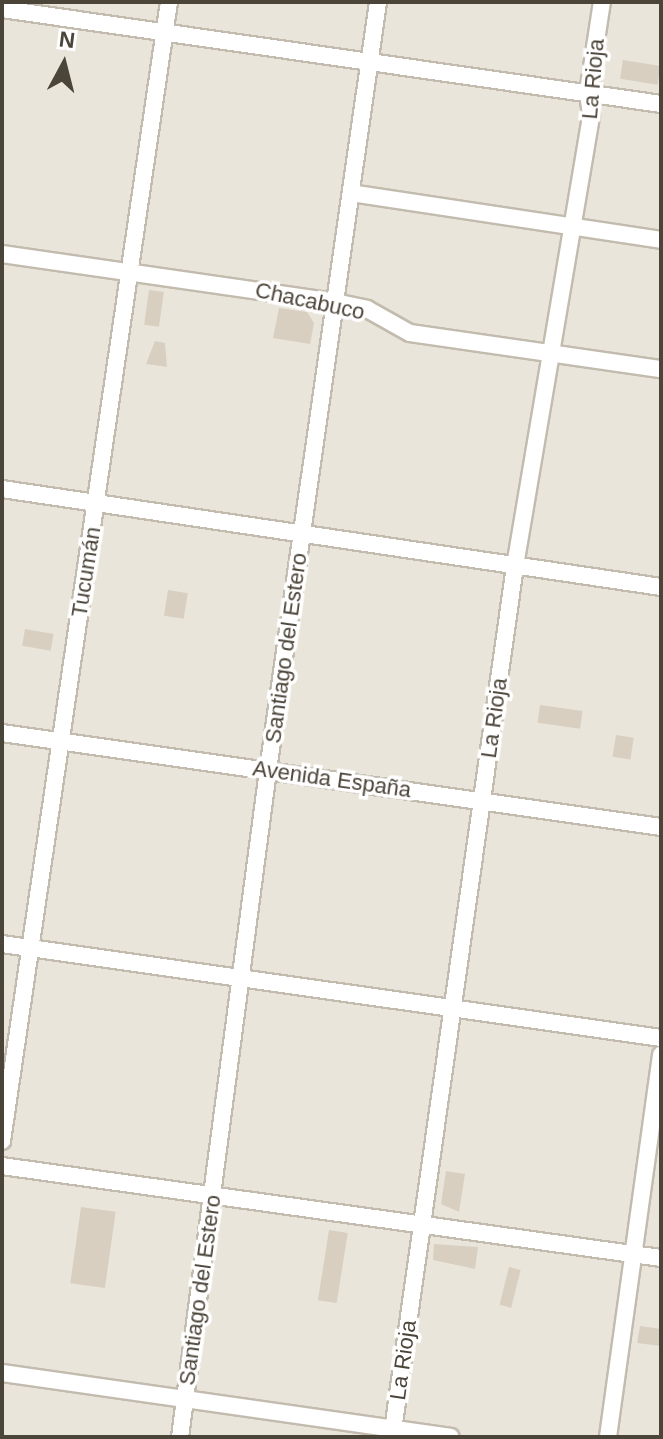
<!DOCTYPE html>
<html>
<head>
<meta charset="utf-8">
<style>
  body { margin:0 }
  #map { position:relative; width:663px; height:1439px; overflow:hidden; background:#f6f3ec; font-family:Helvetica,sans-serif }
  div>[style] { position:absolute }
  .residential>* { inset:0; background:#eae5da; transform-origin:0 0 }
  .building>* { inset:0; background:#d8cfc1; transform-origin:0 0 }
  .roads { filter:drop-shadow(2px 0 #c2bbae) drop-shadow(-2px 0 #c2bbae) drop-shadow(0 2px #c2bbae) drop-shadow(0 -2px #c2bbae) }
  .minor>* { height:16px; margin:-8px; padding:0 8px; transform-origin:8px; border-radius:8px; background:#fff }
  span { translate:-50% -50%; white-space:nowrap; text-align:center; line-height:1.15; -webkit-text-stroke:7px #fff; paint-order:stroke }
  .street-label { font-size:22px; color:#4b4439 }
  .frame { position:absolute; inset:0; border:4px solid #4b4439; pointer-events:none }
  .north { position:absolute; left:24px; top:24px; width:80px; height:80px; -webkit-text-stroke:6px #fff; paint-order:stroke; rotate:7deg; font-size:22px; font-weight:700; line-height:32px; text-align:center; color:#4b4439 }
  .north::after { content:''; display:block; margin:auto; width:28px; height:36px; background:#4b4439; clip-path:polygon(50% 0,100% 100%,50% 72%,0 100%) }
</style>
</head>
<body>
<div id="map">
  <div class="residential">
    <i style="left:2px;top:2px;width:659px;height:1435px"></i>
  </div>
  <div class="building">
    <i style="left:623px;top:60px;width:38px;height:19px;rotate:9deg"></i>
    <i style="left:149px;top:290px;width:15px;height:35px;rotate:8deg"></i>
    <i style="clip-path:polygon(279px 308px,307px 312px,314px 323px,310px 344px,273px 338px)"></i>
    <i style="clip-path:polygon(155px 341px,165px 343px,167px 367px,146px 364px)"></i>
    <i style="left:168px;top:590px;width:20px;height:26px;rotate:9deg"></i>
    <i style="left:25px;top:629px;width:29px;height:17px;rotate:10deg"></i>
    <i style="left:540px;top:705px;width:43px;height:18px;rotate:8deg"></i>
    <i style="left:616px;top:735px;width:18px;height:22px;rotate:9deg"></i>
    <i style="clip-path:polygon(446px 1171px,465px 1174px,459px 1212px,441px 1204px)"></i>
    <i style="left:81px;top:1207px;width:35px;height:77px;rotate:8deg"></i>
    <i style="left:329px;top:1230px;width:19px;height:71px;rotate:9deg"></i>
    <i style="clip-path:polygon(434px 1244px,478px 1247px,475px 1269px,433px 1260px)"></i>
    <i style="left:509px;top:1267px;width:12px;height:39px;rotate:14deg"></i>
    <i style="clip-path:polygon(640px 1326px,661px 1329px,661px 1346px,637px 1343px)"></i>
  </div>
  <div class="roads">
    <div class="minor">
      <i style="left:2px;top:9px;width:666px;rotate:8.2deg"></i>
      <i style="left:351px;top:193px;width:314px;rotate:8.6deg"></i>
      <i style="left:2px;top:254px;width:336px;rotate:8.2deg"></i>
      <i style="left:335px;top:302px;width:33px;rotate:12deg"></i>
      <i style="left:367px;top:309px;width:49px;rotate:29.2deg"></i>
      <i style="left:410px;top:333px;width:254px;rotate:8.2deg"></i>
      <i style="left:2px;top:489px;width:666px;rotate:8.46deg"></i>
      <i style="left:2px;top:733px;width:666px;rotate:8.12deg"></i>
      <i style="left:2px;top:944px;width:666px;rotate:8.12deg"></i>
      <i style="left:2px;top:1141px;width:1151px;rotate:-81.66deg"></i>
      <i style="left:2px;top:1166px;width:665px;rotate:7.95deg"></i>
      <i style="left:2px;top:1373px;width:453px;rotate:8.1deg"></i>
      <i style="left:180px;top:1437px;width:673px;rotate:-82.48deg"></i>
      <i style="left:268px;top:770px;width:776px;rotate:-81.85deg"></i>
      <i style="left:392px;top:1437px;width:880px;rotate:-81.96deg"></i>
      <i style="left:515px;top:566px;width:457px;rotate:-80.4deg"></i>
      <i style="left:591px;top:115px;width:22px;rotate:-98deg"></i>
      <i style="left:588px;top:93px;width:92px;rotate:-81.3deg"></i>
      <i style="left:608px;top:1437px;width:386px;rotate:-82.1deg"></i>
    </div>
  </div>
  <div class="street-label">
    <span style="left:593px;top:79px;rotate:-85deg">La Rioja</span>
    <span style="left:310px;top:301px;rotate:12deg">Chacabuco</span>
    <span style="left:86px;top:572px;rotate:-81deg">Tucumán</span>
    <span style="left:286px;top:648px;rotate:-82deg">Santiago del Estero</span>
    <span style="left:494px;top:718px;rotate:-82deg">La Rioja</span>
    <span style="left:332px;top:779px;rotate:8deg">Avenida España</span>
    <span style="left:200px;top:1290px;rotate:-82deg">Santiago del Estero</span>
    <span style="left:403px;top:1360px;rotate:-82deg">La Rioja</span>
  </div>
  <div class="frame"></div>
  <div class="north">N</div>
</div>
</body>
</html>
